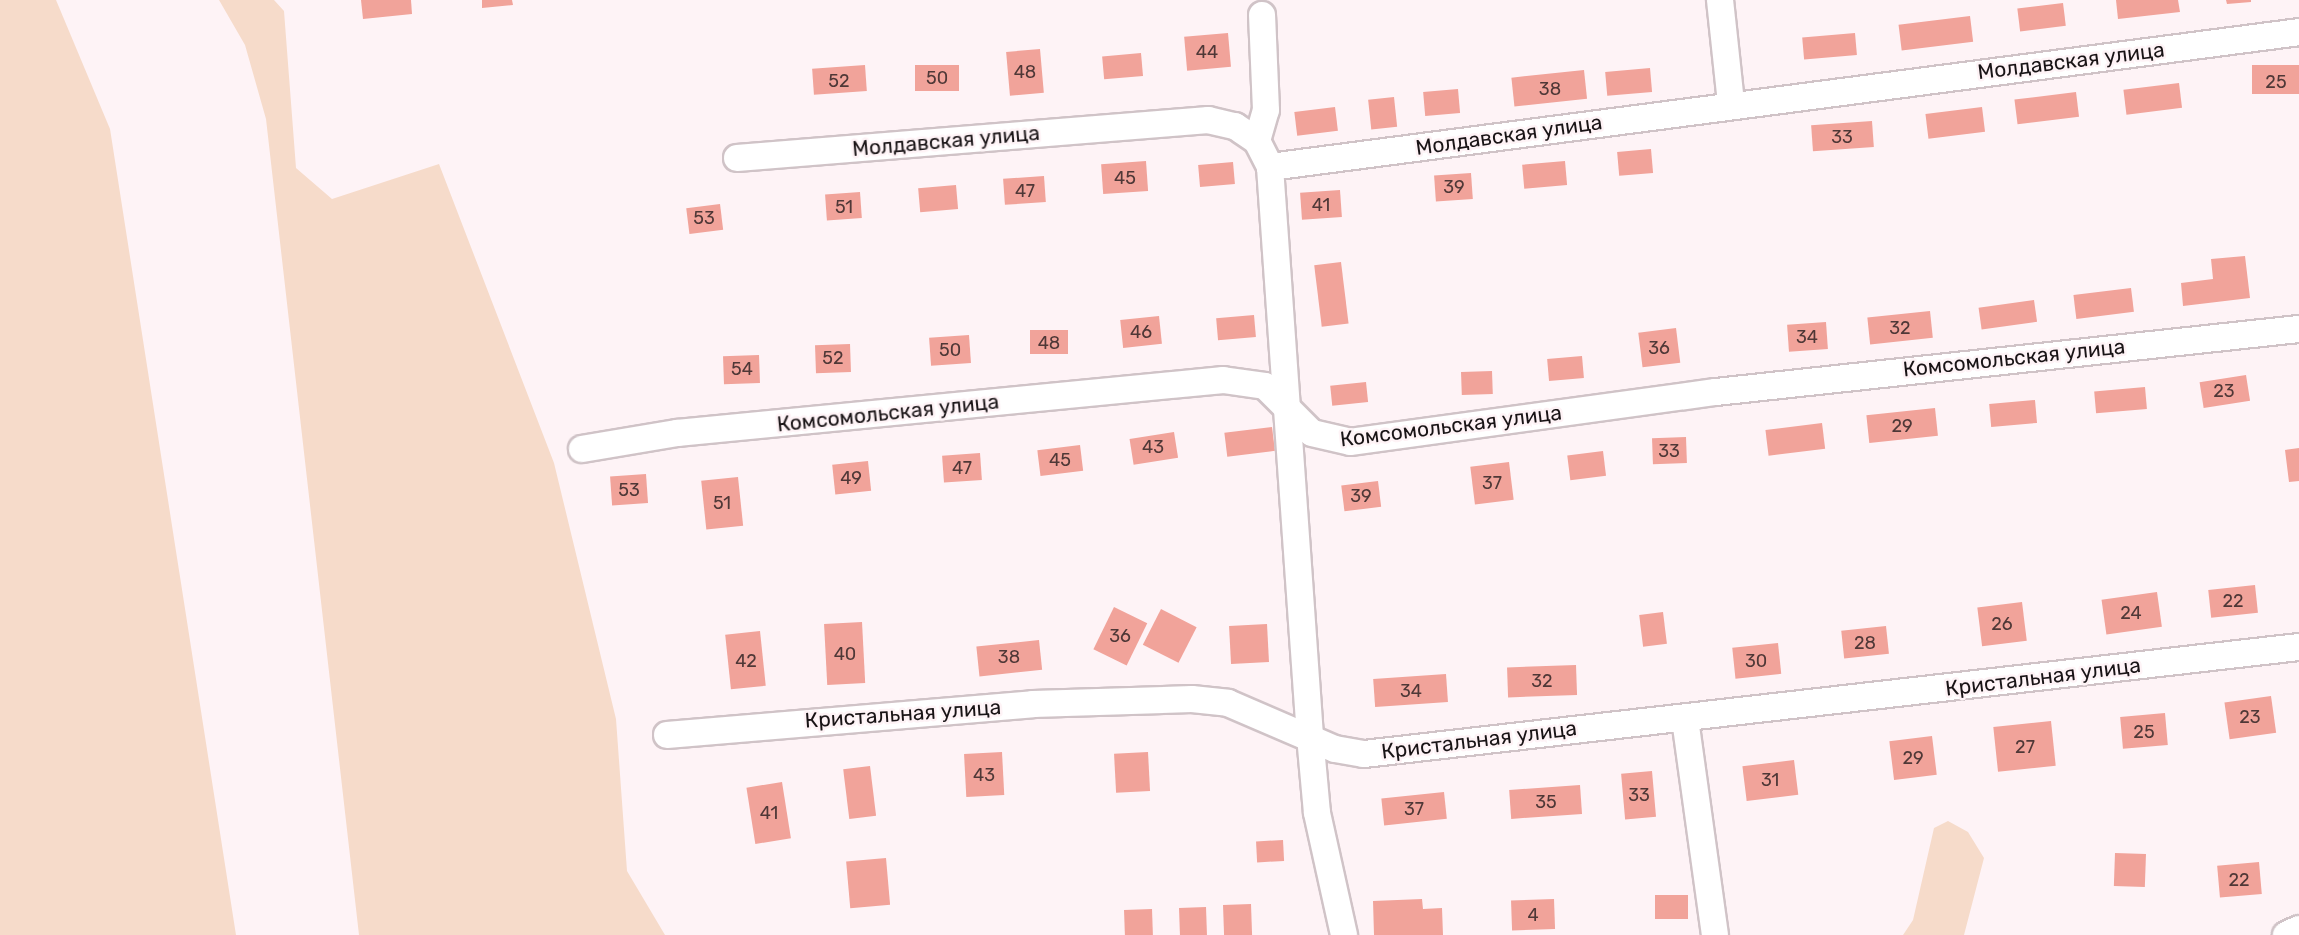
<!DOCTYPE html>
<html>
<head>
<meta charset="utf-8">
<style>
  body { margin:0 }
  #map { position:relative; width:2299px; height:935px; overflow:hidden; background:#fef3f6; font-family:Rubik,sans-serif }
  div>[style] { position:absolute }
  .green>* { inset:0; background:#f6dbca }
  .building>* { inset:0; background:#f1a39a; transform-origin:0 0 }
  .roads { filter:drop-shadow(2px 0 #d0c3c7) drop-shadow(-2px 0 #d0c3c7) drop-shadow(0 2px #d0c3c7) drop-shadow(0 -2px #d0c3c7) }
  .minor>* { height:26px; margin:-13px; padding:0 13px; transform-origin:13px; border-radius:13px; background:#fff }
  span { translate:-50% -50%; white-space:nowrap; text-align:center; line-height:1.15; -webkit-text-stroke:5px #fef3f6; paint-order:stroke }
  .number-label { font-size:18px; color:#4f3837 }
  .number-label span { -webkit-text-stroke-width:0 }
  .street-label { font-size:21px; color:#191416 }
</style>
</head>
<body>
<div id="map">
  <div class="green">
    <i style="clip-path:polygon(0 0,56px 0,110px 129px,236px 935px,0 935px)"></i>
    <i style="clip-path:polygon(219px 0,274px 0,284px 11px,296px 168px,332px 199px,439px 164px,554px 463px,616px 719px,627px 871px,665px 935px,359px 935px,266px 119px,245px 45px)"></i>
    <i style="clip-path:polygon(1948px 821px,1968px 832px,1984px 858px,1964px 935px,1903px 935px,1913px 920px,1934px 828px)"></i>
  </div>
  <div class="building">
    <i style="clip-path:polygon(361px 0,411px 0,412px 14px,363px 19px)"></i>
    <i style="clip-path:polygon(482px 0,512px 0,513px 5px,482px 8px)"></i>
    <i style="clip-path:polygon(2116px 0,2178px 0,2180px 12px,2118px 19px)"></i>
    <i style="clip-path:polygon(2226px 0,2251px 0,2251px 2px,2227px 4px)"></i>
    <i style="left:2063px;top:3px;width:23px;height:46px;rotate:83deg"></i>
    <i style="left:1970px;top:16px;width:26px;height:72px;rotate:83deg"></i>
    <i style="left:1228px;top:33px;width:34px;height:44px;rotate:85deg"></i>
    <i style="left:1855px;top:33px;width:22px;height:53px;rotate:85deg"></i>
    <i style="left:1040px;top:49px;width:44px;height:34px;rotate:85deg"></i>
    <i style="left:1141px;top:53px;width:23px;height:39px;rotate:85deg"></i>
    <i style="left:865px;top:65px;width:26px;height:53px;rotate:86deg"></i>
    <i style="left:959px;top:65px;width:26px;height:44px;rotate:90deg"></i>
    <i style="left:2299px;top:65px;width:29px;height:47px;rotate:90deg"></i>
    <i style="left:1650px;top:68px;width:24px;height:45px;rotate:85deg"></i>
    <i style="left:1584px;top:70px;width:29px;height:73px;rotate:84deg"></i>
    <i style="left:2179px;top:83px;width:25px;height:56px;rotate:83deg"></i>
    <i style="left:1458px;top:89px;width:24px;height:35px;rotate:85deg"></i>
    <i style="left:2076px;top:92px;width:25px;height:62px;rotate:83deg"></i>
    <i style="left:1394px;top:97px;width:30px;height:26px;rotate:84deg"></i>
    <i style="left:1335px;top:107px;width:24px;height:41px;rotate:83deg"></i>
    <i style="left:1982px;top:107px;width:25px;height:57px;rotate:83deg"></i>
    <i style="left:1872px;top:121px;width:26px;height:61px;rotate:86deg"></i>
    <i style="left:1651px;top:149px;width:24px;height:34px;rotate:85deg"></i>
    <i style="left:1146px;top:161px;width:30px;height:45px;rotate:86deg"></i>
    <i style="left:1565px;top:161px;width:24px;height:43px;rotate:85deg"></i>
    <i style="left:1233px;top:162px;width:22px;height:35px;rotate:85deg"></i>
    <i style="left:1471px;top:173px;width:26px;height:37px;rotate:86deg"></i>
    <i style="left:1044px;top:176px;width:26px;height:41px;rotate:86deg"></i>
    <i style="left:956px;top:185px;width:24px;height:38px;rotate:85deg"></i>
    <i style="left:1340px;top:190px;width:27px;height:40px;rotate:86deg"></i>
    <i style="left:860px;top:192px;width:26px;height:35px;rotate:86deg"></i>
    <i style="left:720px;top:204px;width:26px;height:34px;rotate:83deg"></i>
    <i style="clip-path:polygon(2245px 256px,2250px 298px,2183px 306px,2181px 283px,2213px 279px,2211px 259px)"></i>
    <i style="left:1341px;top:262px;width:62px;height:27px;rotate:83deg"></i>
    <i style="left:2131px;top:288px;width:24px;height:58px;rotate:83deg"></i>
    <i style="left:2034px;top:300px;width:22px;height:56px;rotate:82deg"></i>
    <i style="left:1930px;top:311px;width:27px;height:63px;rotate:84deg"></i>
    <i style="left:1254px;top:315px;width:22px;height:38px;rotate:85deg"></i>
    <i style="left:1159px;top:316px;width:28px;height:39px;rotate:84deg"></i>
    <i style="left:1826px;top:322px;width:27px;height:39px;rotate:86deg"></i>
    <i style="left:1676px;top:328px;width:35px;height:38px;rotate:83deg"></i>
    <i style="left:1068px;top:330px;width:24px;height:38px;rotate:90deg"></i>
    <i style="left:969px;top:335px;width:28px;height:40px;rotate:86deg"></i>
    <i style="left:850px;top:344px;width:28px;height:35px;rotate:88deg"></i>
    <i style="left:759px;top:355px;width:28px;height:36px;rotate:88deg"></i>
    <i style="left:1582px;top:356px;width:22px;height:35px;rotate:85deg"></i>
    <i style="left:1492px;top:371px;width:23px;height:31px;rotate:88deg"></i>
    <i style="left:2246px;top:375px;width:26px;height:47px;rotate:81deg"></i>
    <i style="left:1366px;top:382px;width:20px;height:36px;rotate:84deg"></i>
    <i style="left:2145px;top:387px;width:22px;height:51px;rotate:85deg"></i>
    <i style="left:2035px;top:400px;width:23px;height:46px;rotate:85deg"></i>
    <i style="left:1935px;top:408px;width:28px;height:69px;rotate:84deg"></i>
    <i style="left:1822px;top:423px;width:26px;height:57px;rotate:83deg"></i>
    <i style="left:1272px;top:427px;width:24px;height:48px;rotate:83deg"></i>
    <i style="left:1174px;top:432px;width:26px;height:45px;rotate:81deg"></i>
    <i style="left:1686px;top:437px;width:26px;height:34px;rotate:88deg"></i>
    <i style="left:1080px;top:445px;width:26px;height:43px;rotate:83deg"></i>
    <i style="clip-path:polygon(2299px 448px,2299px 481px,2289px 482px,2285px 450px)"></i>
    <i style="left:1603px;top:451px;width:25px;height:36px;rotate:83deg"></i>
    <i style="left:980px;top:453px;width:27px;height:38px;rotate:86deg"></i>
    <i style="left:868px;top:461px;width:30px;height:36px;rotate:84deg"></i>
    <i style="left:1509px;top:462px;width:38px;height:39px;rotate:83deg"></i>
    <i style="left:646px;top:474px;width:29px;height:36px;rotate:86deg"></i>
    <i style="left:738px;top:477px;width:49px;height:37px;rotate:84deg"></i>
    <i style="left:1378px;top:481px;width:26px;height:37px;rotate:83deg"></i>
    <i style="left:2255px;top:585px;width:28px;height:47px;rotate:84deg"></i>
    <i style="left:2157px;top:592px;width:35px;height:56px;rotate:82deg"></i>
    <i style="left:2022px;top:602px;width:39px;height:45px;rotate:83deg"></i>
    <i style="left:1114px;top:607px;width:37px;height:47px;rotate:26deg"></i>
    <i style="left:1161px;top:609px;width:40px;height:40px;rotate:27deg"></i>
    <i style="left:1663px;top:612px;width:32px;height:24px;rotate:83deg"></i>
    <i style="left:862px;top:622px;width:61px;height:38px;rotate:87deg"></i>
    <i style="left:1267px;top:624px;width:38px;height:38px;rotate:87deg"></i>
    <i style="left:1886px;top:626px;width:28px;height:45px;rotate:84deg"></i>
    <i style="left:760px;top:631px;width:55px;height:35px;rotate:84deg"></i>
    <i style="left:1039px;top:640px;width:30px;height:63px;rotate:84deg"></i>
    <i style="left:1778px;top:643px;width:31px;height:46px;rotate:84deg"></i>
    <i style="left:1576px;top:665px;width:30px;height:69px;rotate:88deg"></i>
    <i style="left:1446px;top:674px;width:28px;height:73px;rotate:86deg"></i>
    <i style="left:2271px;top:696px;width:37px;height:47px;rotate:82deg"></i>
    <i style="left:2165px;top:713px;width:32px;height:45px;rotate:85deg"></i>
    <i style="left:2051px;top:721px;width:45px;height:58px;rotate:84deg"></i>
    <i style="left:1932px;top:736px;width:39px;height:43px;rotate:83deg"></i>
    <i style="left:1002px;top:752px;width:43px;height:38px;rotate:87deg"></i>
    <i style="left:1148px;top:752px;width:39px;height:34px;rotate:87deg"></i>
    <i style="left:1794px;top:760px;width:35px;height:52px;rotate:83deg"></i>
    <i style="left:870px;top:766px;width:50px;height:27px;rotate:83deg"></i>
    <i style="left:1652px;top:771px;width:46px;height:31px;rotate:85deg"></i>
    <i style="left:782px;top:782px;width:57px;height:36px;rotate:81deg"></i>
    <i style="left:1580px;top:785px;width:29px;height:71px;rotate:86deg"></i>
    <i style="left:1444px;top:792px;width:27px;height:63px;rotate:84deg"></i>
    <i style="left:1283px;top:840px;width:21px;height:27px;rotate:87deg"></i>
    <i style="left:2115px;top:853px;width:31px;height:33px;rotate:2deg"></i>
    <i style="left:886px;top:858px;width:47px;height:40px;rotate:85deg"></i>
    <i style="left:2259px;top:862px;width:32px;height:42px;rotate:85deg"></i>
    <i style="left:1688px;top:895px;width:24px;height:33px;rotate:90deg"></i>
    <i style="clip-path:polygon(1422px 899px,1423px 909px,1442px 908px,1443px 935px,1374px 935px,1373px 901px)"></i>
    <i style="left:1554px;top:899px;width:30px;height:43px;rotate:88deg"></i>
    <i style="left:1251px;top:904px;width:31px;height:28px;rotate:88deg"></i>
    <i style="left:1206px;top:907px;width:28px;height:27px;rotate:88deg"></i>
    <i style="left:1152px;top:909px;width:26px;height:28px;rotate:88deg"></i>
  </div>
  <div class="roads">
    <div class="minor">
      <i style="left:1720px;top:0;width:104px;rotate:83.9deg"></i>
      <i style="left:1257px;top:141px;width:32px;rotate:-74deg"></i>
      <i style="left:1266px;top:110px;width:95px;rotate:-92.4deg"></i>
      <i style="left:737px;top:158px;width:473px;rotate:-4.6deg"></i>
      <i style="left:1208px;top:120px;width:28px;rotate:13deg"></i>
      <i style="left:1235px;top:126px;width:27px;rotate:34deg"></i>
      <i style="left:1257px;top:141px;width:29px;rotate:63deg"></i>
      <i style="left:1270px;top:167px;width:1038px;rotate:-7.47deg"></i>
      <i style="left:1270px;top:167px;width:570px;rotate:85.98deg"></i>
      <i style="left:1310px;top:736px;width:77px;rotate:84.8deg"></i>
      <i style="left:1317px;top:813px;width:125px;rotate:77.5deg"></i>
      <i style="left:582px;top:449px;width:96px;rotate:-9.6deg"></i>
      <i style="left:677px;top:433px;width:549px;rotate:-5.54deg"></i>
      <i style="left:1223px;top:380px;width:42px;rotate:8.1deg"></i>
      <i style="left:1265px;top:386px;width:66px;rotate:45deg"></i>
      <i style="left:1312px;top:433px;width:39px;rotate:13deg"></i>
      <i style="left:1350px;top:442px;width:369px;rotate:-7.8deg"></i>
      <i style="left:1716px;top:392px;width:586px;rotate:-6.17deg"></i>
      <i style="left:1685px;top:719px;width:218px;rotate:82.1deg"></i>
      <i style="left:667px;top:735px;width:367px;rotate:-4.8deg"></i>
      <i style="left:1033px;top:704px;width:159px;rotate:-1.8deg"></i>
      <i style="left:1192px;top:699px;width:36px;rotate:6deg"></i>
      <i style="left:1228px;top:703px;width:116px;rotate:23.3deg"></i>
      <i style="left:1335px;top:749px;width:29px;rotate:10deg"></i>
      <i style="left:1364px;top:754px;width:941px;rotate:-6.53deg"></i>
      <i style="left:2286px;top:935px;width:14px;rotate:-25deg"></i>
    </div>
  </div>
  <div class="number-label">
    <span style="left:1207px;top:52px">44</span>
    <span style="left:1025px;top:72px">48</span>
    <span style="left:937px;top:78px">50</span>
    <span style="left:839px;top:81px">52</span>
    <span style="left:2276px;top:82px">25</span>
    <span style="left:1550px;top:89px">38</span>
    <span style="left:1842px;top:137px">33</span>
    <span style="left:1125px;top:178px">45</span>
    <span style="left:1454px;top:187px">39</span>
    <span style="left:1025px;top:191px">47</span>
    <span style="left:1321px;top:205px">41</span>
    <span style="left:844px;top:207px">51</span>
    <span style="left:704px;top:218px">53</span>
    <span style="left:1900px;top:328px">32</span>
    <span style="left:1141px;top:332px">46</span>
    <span style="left:1807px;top:337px">34</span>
    <span style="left:1049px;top:343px">48</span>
    <span style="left:1659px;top:348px">36</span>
    <span style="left:950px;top:350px">50</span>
    <span style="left:833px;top:358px">52</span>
    <span style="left:742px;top:369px">54</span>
    <span style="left:2224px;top:391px">23</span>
    <span style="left:1902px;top:426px">29</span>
    <span style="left:1153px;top:447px">43</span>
    <span style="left:1669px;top:451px">33</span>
    <span style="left:1060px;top:460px">45</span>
    <span style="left:962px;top:468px">47</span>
    <span style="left:851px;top:478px">49</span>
    <span style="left:1492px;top:483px">37</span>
    <span style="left:629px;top:490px">53</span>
    <span style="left:1361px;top:496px">39</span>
    <span style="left:722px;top:503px">51</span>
    <span style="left:2233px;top:601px">22</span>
    <span style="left:2131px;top:613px">24</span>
    <span style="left:2002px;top:624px">26</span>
    <span style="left:1120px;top:636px">36</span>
    <span style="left:1865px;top:643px">28</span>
    <span style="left:845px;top:654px">40</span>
    <span style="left:1009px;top:657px">38</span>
    <span style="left:746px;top:661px">42</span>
    <span style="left:1756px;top:661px">30</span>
    <span style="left:1542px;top:681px">32</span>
    <span style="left:1411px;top:691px">34</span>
    <span style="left:2250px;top:717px">23</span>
    <span style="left:2144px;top:732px">25</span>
    <span style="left:2025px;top:747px">27</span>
    <span style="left:1913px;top:758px">29</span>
    <span style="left:984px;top:775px">43</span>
    <span style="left:1770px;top:780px">31</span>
    <span style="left:1639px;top:795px">33</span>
    <span style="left:1546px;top:802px">35</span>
    <span style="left:1414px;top:809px">37</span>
    <span style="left:769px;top:813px">41</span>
    <span style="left:2239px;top:880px">22</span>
    <span style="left:1533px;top:915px">4</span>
  </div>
  <div class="street-label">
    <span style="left:2071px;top:61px;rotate:-7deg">Молдавская улица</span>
    <span style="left:1509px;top:135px;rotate:-8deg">Молдавская улица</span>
    <span style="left:946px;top:141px;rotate:-5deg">Молдавская улица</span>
    <span style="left:2014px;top:358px;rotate:-6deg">Комсомольская улица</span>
    <span style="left:888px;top:413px;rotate:-6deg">Комсомольская улица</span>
    <span style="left:1451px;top:426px;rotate:-7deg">Комсомольская улица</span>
    <span style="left:2043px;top:677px;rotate:-7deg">Кристальная улица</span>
    <span style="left:903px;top:714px;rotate:-4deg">Кристальная улица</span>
    <span style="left:1479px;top:740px;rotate:-7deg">Кристальная улица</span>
  </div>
</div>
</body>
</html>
